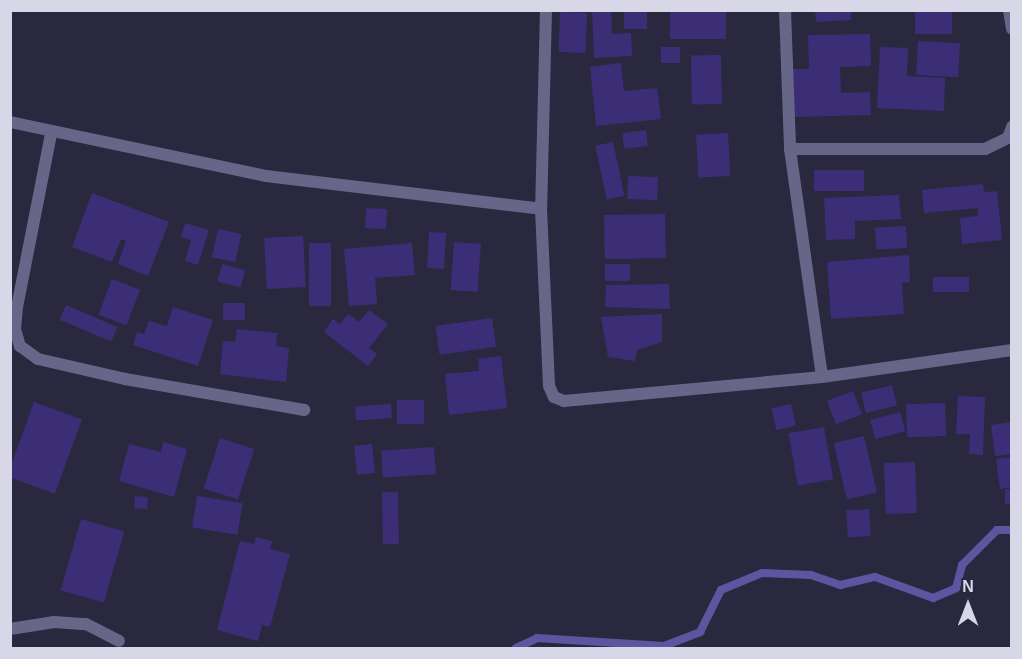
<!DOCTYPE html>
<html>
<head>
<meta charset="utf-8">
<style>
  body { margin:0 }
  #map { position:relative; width:1022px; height:659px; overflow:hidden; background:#2a283f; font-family:Arial,sans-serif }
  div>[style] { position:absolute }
  .stream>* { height:8px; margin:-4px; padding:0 4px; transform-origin:4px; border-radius:4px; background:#5f54a0 }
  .building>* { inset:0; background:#3c2e76; transform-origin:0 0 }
  .street>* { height:12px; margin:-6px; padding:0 6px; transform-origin:6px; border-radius:6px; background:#686688 }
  span { translate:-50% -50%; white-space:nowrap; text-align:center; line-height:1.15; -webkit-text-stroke:6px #2a283f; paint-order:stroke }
  .frame { position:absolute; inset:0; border:12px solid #d8d7e7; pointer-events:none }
  .north { position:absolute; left:938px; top:575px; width:60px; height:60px; -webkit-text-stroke:4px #2a283f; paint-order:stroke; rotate:0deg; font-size:16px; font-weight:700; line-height:24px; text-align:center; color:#d8d7e7 }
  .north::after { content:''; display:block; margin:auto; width:21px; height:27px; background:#d8d7e7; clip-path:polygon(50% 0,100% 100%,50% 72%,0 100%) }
</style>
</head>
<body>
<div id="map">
  <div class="stream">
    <i style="left:516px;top:648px;width:23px;rotate:-25deg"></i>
    <i style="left:537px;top:638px;width:127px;rotate:3.6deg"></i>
    <i style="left:664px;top:646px;width:39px;rotate:-21deg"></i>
    <i style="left:700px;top:632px;width:47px;rotate:-63.4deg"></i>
    <i style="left:721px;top:590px;width:44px;rotate:-22.5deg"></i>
    <i style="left:762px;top:573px;width:49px;rotate:2.3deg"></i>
    <i style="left:811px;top:575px;width:31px;rotate:19deg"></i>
    <i style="left:840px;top:585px;width:36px;rotate:-13deg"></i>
    <i style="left:875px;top:577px;width:62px;rotate:19.9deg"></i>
    <i style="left:933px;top:598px;width:25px;rotate:-23deg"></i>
    <i style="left:956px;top:588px;width:24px;rotate:-75deg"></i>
    <i style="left:962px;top:565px;width:49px;rotate:-45deg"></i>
    <i style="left:997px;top:530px;width:15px"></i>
  </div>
  <div class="building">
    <i style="clip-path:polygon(592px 10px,611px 10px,612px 34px,631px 33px,632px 56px,594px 58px)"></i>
    <i style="left:624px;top:10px;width:23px;height:19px"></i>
    <i style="left:670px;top:10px;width:56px;height:29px"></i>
    <i style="clip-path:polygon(815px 10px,851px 10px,851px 20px,816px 22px)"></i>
    <i style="left:915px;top:10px;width:37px;height:24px"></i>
    <i style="left:560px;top:12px;width:27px;height:40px;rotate:2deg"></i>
    <i style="clip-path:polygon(870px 34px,871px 66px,840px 67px,841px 93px,870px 92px,871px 115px,793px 117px,792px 69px,809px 69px,808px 35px)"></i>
    <i style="left:918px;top:41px;width:42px;height:34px;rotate:3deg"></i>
    <i style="left:661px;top:47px;width:19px;height:16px"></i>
    <i style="clip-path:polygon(880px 47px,908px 48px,907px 76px,945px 78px,944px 111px,877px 108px)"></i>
    <i style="left:721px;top:55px;width:49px;height:30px;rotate:89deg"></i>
    <i style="clip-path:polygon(621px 63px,624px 91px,657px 88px,661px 119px,596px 126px,590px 67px)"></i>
    <i style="left:646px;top:130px;width:16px;height:24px;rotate:83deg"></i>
    <i style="left:728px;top:133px;width:43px;height:32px;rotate:87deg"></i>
    <i style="left:613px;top:142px;width:55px;height:18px;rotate:78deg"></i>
    <i style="left:864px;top:170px;width:21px;height:50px;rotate:90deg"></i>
    <i style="left:628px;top:176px;width:30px;height:23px;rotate:2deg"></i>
    <i style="clip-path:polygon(983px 184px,984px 192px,997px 191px,1002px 240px,962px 244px,960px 218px,978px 216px,978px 208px,924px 213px,922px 190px)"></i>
    <i style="clip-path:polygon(92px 193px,169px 222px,148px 276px,118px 264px,126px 241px,121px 239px,112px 262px,72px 247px)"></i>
    <i style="clip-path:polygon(899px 195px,901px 219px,855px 221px,855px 239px,826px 240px,824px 198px)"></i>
    <i style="left:366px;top:208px;width:21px;height:20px;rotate:3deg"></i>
    <i style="left:665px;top:214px;width:44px;height:61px;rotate:89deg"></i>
    <i style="clip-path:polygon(185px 223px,209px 230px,198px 265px,185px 261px,191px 240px,181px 237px)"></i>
    <i style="left:906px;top:226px;width:22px;height:31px;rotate:87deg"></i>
    <i style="left:218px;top:229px;width:24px;height:29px;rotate:12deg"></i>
    <i style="left:429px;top:232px;width:17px;height:36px;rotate:3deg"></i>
    <i style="left:303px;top:236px;width:51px;height:39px;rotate:87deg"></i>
    <i style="left:454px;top:242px;width:27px;height:48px;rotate:4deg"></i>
    <i style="left:309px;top:243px;width:22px;height:63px"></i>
    <i style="clip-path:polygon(412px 243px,415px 275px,375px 278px,377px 304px,349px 306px,344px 249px)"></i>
    <i style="clip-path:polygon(909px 255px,910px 282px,902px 283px,904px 314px,831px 319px,827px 262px)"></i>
    <i style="left:222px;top:264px;width:24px;height:18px;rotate:15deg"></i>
    <i style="left:605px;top:264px;width:25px;height:17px"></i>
    <i style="left:969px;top:277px;width:15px;height:36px;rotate:90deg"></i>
    <i style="left:112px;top:279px;width:30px;height:38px;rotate:21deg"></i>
    <i style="clip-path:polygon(669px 284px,670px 309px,605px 307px,606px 285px)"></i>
    <i style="left:223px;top:303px;width:22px;height:17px"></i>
    <i style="left:66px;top:305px;width:56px;height:16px;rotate:23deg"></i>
    <i style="clip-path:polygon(173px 307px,213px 320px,198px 366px,133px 345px,137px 332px,144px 334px,149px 321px,167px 326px)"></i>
    <i style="clip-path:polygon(369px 310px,388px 324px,369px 348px,377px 354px,368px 366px,324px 332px,333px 319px,340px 324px,348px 314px,359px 322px)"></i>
    <i style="clip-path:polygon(662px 314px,662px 342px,637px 350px,635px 361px,608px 357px,601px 317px)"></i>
    <i style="left:492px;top:318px;width:29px;height:57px;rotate:82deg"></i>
    <i style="clip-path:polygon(237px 329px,277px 333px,276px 346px,289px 348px,286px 382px,220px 374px,223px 341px,235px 342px)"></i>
    <i style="clip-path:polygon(501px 356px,507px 408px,449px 415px,445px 374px,479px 371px,478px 359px)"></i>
    <i style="left:892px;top:385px;width:21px;height:32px;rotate:76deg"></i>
    <i style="left:853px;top:391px;width:25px;height:28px;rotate:69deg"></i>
    <i style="clip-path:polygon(958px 396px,985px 397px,983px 455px,969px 454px,970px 434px,956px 434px)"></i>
    <i style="left:397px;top:400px;width:27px;height:24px"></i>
    <i style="left:34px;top:402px;width:51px;height:79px;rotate:20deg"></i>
    <i style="left:945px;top:403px;width:33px;height:39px;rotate:88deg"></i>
    <i style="left:391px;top:404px;width:14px;height:36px;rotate:86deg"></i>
    <i style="left:791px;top:404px;width:22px;height:20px;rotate:77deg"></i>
    <i style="left:900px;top:412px;width:20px;height:31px;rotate:75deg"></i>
    <i style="clip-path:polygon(1012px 422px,1012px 454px,995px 456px,991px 425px)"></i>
    <i style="left:824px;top:427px;width:53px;height:36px;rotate:80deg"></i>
    <i style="left:864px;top:436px;width:58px;height:31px;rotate:77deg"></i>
    <i style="left:220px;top:438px;width:36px;height:53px;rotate:18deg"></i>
    <i style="clip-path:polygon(163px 442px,187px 449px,174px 497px,119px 481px,129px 444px,161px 452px)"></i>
    <i style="left:372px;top:444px;width:29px;height:18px;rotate:84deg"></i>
    <i style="left:434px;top:447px;width:27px;height:53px;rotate:86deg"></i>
    <i style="clip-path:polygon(1012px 457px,1012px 487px,1000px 489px,996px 459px)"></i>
    <i style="left:915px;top:462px;width:51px;height:31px;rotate:88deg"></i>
    <i style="left:1005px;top:489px;width:7px;height:15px"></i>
    <i style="left:398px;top:492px;width:52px;height:16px;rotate:89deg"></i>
    <i style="left:135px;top:496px;width:13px;height:12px;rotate:4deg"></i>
    <i style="left:197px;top:496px;width:46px;height:32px;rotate:9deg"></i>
    <i style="left:869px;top:509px;width:27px;height:23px;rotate:86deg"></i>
    <i style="left:81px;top:519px;width:45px;height:74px;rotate:16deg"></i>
    <i style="clip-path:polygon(256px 537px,272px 541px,270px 549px,290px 554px,270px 627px,262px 625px,258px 641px,217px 630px,240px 541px,254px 544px)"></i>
  </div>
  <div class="street">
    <i style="left:546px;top:10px;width:199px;rotate:91.4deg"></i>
    <i style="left:541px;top:209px;width:177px;rotate:87.4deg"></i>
    <i style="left:549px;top:386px;width:12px;rotate:66deg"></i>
    <i style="left:554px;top:397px;width:11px;rotate:22deg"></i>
    <i style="left:564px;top:401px;width:259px;rotate:-5.3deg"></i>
    <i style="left:822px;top:377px;width:192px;rotate:-8.1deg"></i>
    <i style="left:785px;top:10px;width:139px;rotate:87.9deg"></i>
    <i style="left:790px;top:149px;width:230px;rotate:82deg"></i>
    <i style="left:1009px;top:10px;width:19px;rotate:81deg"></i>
    <i style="left:10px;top:122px;width:262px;rotate:11.9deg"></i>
    <i style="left:266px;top:176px;width:277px;rotate:6.8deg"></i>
    <i style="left:51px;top:134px;width:176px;rotate:101.1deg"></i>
    <i style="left:17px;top:307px;width:22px;rotate:95deg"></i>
    <i style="left:15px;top:329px;width:18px;rotate:74deg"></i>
    <i style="left:20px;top:346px;width:22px;rotate:36deg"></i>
    <i style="left:38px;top:359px;width:89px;rotate:12.9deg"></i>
    <i style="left:125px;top:379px;width:182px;rotate:9.8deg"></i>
    <i style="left:790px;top:149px;width:195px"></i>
    <i style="left:985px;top:149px;width:25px;rotate:-26deg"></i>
    <i style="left:1008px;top:138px;width:12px;rotate:-70deg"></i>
    <i style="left:10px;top:629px;width:45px;rotate:-9deg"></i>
    <i style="left:54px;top:622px;width:32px;rotate:4deg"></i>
    <i style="left:86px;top:624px;width:37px;rotate:27deg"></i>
  </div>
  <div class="frame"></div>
  <div class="north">N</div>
</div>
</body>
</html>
